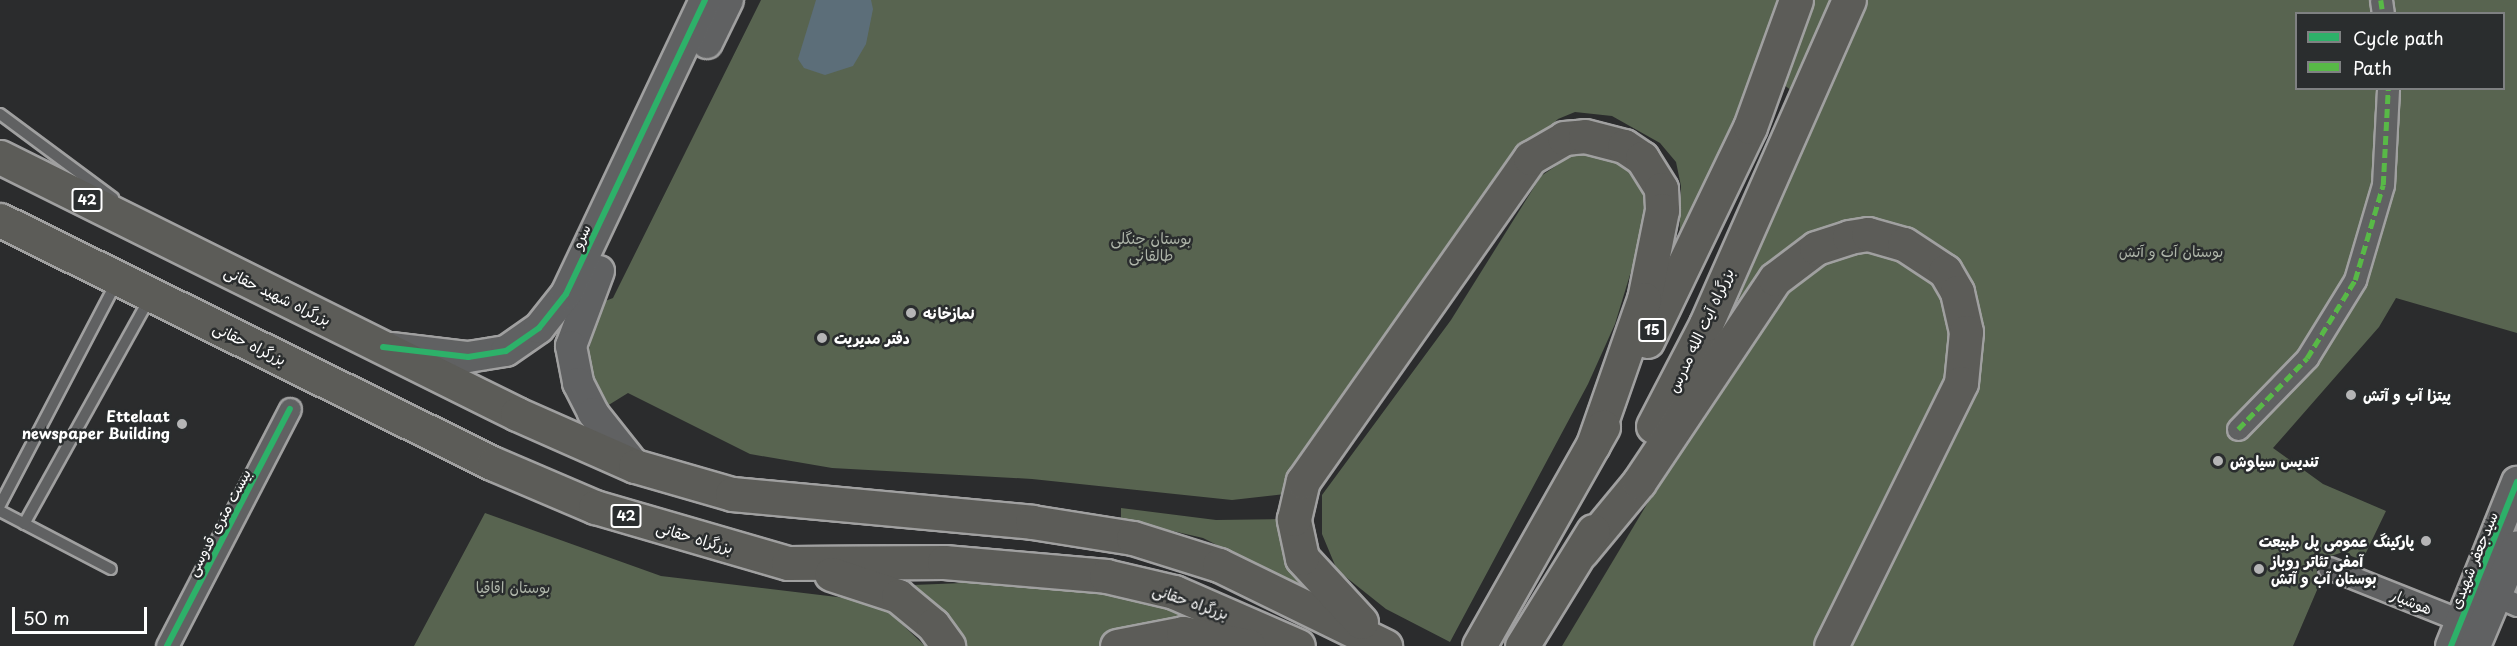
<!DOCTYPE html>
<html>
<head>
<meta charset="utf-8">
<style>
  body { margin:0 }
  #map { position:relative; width:2517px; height:646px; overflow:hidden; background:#2b2c2d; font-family:"Playpen Sans","Playpen Sans Arabic",sans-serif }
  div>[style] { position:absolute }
  .green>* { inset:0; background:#586450 }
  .water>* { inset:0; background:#5c6e79 }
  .roads { filter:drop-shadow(2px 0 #a0a0a0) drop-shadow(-2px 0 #a0a0a0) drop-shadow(0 2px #a0a0a0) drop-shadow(0 -2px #a0a0a0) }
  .lane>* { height:10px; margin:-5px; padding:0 5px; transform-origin:5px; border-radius:5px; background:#606162 }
  .street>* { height:21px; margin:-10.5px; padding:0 10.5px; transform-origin:10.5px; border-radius:10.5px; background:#606162 }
  .secondary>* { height:30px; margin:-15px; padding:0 15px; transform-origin:15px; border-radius:15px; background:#606162 }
  .highway>* { height:33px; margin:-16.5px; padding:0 16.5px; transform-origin:16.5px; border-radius:16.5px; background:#5c5c58 }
  .quiet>* { height:4.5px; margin-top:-2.25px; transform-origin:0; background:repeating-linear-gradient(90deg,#58b947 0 9px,transparent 0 13.5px) }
  .cycleway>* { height:6px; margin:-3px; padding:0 3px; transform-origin:3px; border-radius:3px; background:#2db169 }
  .dots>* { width:16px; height:16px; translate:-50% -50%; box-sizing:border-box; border:3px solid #2a2d2e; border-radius:50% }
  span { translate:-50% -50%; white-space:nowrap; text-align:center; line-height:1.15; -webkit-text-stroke:5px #2a2d2e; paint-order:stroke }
  .shield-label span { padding:2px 4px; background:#2a2d2e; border:2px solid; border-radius:4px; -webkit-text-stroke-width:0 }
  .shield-label { font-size:14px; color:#fff; font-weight:700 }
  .street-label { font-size:15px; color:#fff }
  .park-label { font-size:15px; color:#afb6aa }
  .poi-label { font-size:15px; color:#fff; font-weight:700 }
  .left { translate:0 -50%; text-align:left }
  .right { translate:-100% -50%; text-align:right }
  .legend { position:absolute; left:2295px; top:12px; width:210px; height:78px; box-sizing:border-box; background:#2a2d2e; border:2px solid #7f8182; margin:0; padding:8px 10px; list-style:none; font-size:18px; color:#fff }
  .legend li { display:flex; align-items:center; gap:12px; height:30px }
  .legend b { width:30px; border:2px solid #7f8182 }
  .scale { position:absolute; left:12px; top:607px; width:135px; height:27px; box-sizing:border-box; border:3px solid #fff; border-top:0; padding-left:8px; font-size:18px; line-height:21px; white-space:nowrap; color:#fff; -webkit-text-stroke:4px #2a2d2e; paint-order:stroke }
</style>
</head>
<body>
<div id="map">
  <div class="green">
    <i style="clip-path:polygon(761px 0,1778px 0,1729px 144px,1679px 250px,1681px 186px,1676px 162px,1660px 143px,1612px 116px,1575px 112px,1558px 119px,1526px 150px,1285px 494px,1232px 500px,1032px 479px,832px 468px,750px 454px,628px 393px,607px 406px,591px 374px,589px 349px,600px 303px,613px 298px)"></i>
    <i style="clip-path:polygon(1813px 0,1833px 0,1795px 93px,1784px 85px)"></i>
    <i style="clip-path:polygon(evenodd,1865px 0,2517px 0,2517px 333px,2396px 298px,2379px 327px,2273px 448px,2323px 484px,2386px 511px,2362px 561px,2343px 552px,2319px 560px,2323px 576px,2293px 646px,1846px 646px,1942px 458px,1958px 271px,1934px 243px,1911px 229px,1861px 218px,1799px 240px,1737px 303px,1865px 0,2296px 14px,2504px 14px,2504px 88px,2296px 88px,2296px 14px)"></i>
    <i style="clip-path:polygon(1581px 149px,1623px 156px,1648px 195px,1640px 242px,1615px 324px,1588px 384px,1450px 642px,1386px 609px,1337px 570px,1322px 534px,1322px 495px,1451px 320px,1541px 176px)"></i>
    <i style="clip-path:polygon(1880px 245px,1936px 281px,1954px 330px,1947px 391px,1818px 646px,1562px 646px,1765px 307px,1826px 250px)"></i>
    <i style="clip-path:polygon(1121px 508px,1216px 520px,1284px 519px,1328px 601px,1203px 538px,1121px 519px)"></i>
    <i style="clip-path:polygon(485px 513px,661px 576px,862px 600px,889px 612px,925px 646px,414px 646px)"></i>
    <i style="clip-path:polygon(1012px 581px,1098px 589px,1220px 620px,1099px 646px,962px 646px,942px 612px,913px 585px)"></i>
  </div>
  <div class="water">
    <i style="clip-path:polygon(816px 0,871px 0,873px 9px,866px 44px,853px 66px,825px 75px,804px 68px,798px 59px)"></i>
  </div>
  <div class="roads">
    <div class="lane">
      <i style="left:0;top:114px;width:141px;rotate:36.6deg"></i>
      <i style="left:0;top:505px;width:253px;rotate:-62.4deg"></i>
      <i style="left:0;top:511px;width:125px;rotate:27.6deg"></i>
      <i style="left:24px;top:524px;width:257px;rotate:-60.9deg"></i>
    </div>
    <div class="street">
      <i style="left:2381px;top:0;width:14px;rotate:82deg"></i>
      <i style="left:2238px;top:429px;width:99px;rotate:-45.8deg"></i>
      <i style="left:2307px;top:358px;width:92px;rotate:-58.4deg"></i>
      <i style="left:2355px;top:280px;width:99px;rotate:-73.6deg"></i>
      <i style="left:2383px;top:185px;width:97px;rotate:-87deg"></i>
      <i style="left:2329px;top:568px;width:143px;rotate:21.7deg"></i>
      <i style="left:2496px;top:596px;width:23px;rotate:23deg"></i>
      <i style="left:167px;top:646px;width:267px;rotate:-62.6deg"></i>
    </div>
    <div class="secondary">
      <i style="left:707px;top:43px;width:48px;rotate:-64deg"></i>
      <i style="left:599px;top:271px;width:80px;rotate:110.5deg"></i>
      <i style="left:571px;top:346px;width:38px;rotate:79deg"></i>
      <i style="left:578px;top:383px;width:34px;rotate:63deg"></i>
      <i style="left:593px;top:413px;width:68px;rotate:51.6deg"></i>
      <i style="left:391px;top:348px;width:78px;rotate:6.7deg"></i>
      <i style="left:468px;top:357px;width:38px;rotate:-9deg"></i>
      <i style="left:506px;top:351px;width:40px;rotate:-34.9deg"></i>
      <i style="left:539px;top:328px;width:43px;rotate:-51.5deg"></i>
      <i style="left:566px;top:294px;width:325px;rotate:-64.7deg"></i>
      <i style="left:2451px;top:646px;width:177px;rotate:-68.1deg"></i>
      <i style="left:2475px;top:646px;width:108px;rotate:-67.2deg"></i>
    </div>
    <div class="highway">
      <i style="left:0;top:157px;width:577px;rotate:26.43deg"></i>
      <i style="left:517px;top:414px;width:129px;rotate:23.8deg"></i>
      <i style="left:635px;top:466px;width:101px;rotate:16.1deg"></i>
      <i style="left:732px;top:494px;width:301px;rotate:5.3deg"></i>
      <i style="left:1032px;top:522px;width:102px;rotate:9deg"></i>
      <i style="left:1133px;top:538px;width:90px;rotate:17.4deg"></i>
      <i style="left:1219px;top:565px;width:185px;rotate:26deg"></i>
      <i style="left:0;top:220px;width:551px;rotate:26.29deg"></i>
      <i style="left:494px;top:464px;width:110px;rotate:23.1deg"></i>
      <i style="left:595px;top:507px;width:201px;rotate:16.2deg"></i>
      <i style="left:788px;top:563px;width:156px;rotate:-0.4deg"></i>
      <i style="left:944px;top:562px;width:163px;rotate:4.9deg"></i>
      <i style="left:1106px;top:576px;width:70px;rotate:13.2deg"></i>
      <i style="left:1174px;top:592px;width:135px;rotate:23.5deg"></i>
      <i style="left:1647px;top:341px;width:237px;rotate:-64.3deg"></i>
      <i style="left:1750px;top:127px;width:135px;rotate:-70.1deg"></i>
      <i style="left:1653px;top:426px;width:115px;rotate:-62.5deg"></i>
      <i style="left:1706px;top:324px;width:354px;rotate:-66.2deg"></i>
      <i style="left:1582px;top:551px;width:89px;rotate:-50.4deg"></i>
      <i style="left:1639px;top:482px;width:244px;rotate:-56.2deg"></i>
      <i style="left:1775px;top:279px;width:51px;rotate:-37.1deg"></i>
      <i style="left:1816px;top:248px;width:35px;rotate:-18deg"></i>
      <i style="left:1849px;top:237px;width:19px;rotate:-9deg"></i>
      <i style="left:1868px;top:234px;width:37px;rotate:16deg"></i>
      <i style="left:1904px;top:244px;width:49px;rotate:33.4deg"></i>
      <i style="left:1945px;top:271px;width:24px;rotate:60deg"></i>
      <i style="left:1957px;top:292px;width:41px;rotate:77.3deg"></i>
      <i style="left:1966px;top:332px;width:51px;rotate:95.6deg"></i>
      <i style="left:1961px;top:383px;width:293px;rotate:116.3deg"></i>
      <i style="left:831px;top:574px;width:71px;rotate:18.2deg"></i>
      <i style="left:898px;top:596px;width:45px;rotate:39.6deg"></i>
      <i style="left:933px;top:625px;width:26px;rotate:54deg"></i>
      <i style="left:1361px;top:622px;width:87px;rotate:-132.7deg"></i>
      <i style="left:1302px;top:558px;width:40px;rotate:-102deg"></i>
      <i style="left:1294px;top:519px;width:39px;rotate:-77deg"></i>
      <i style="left:1303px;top:481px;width:395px;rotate:-54.9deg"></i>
      <i style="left:1530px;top:158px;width:39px;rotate:-30deg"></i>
      <i style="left:1564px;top:138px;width:21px;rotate:-5deg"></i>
      <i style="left:1585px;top:136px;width:40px;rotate:14.4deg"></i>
      <i style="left:1624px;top:146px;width:22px;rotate:34deg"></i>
      <i style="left:1642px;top:158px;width:36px;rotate:58deg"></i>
      <i style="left:1661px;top:189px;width:21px;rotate:87deg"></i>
      <i style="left:1662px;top:210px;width:91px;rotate:101.4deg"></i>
      <i style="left:1644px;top:299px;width:155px;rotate:109.3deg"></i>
      <i style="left:1117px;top:646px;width:67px;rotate:-11.1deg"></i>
      <i style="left:1183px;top:633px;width:67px;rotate:11.1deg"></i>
      <i style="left:1479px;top:646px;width:252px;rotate:-60.5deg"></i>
      <i style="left:1522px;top:646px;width:135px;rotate:-58.3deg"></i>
    </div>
  </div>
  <div class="quiet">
    <i style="left:2381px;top:0;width:14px;rotate:82deg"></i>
    <i style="left:2238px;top:429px;width:99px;rotate:-45.8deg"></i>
    <i style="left:2307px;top:358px;width:92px;rotate:-58.4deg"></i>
    <i style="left:2355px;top:280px;width:99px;rotate:-73.6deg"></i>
    <i style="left:2383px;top:185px;width:97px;rotate:-87deg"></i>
  </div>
  <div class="cycleway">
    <i style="left:383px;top:347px;width:86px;rotate:6.7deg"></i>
    <i style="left:468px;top:357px;width:38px;rotate:-9deg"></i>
    <i style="left:506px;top:351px;width:40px;rotate:-34.9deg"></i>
    <i style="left:539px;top:328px;width:43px;rotate:-51.5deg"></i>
    <i style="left:566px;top:294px;width:325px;rotate:-64.7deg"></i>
    <i style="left:167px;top:646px;width:267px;rotate:-62.6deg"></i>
    <i style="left:2451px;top:646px;width:177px;rotate:-68.1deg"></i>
  </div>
  <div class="dots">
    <i style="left:911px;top:313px;background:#b5b5b6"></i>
    <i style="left:822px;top:338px;background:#b5b5b6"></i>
    <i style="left:2351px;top:395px;background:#b5b5b6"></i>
    <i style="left:182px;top:424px;background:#b5b5b6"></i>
    <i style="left:2218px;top:461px;background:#b5b5b6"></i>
    <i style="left:2426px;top:541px;background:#b5b5b6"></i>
    <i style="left:2259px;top:569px;background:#b5b5b6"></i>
  </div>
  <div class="shield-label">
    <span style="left:87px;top:200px">42</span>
    <span style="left:1652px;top:330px">15</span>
    <span style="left:626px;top:516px">42</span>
  </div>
  <div class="street-label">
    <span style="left:580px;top:236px;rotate:-65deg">سرو</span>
    <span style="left:278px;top:295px;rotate:26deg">بزرگراه شهید حقانی</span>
    <span style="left:1700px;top:330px;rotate:-65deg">بزرگراه آیت الله مدرس</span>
    <span style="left:250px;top:343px;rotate:26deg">بزرگراه حقانی</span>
    <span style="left:218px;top:522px;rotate:-62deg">بیست متری قدوسی</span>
    <span style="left:695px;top:537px;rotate:16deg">بزرگراه حقانی</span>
    <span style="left:2473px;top:560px;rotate:-68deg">سیدجعفر شهیدی</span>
    <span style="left:1191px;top:601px;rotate:19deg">بزرگراه حقانی</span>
    <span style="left:2412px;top:601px;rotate:22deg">هوشیار</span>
  </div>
  <div class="park-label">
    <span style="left:1151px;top:246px">بوستان جنگلی<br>طالقانی</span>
    <span style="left:2171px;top:251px">بوستان آب و آتش</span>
    <span style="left:513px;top:587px">بوستان اقاقیا</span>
  </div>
  <div class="poi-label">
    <span class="left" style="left:923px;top:313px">نمازخانه</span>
    <span class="left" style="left:834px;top:338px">دفتر مدیریت</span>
    <span class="left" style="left:2363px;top:395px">پیتزا آب و آتش</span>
    <span class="right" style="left:170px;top:424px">Ettelaat<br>newspaper Building</span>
    <span class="left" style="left:2230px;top:461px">تندیس سیاوش</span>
    <span class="right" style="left:2414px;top:541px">پارکینگ عمومی پل طبیعت</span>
    <span class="left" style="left:2271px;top:569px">آمفی تئاتر روباز<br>بوستان آب و آتش</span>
  </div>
  <ul class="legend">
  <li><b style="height:8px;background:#2db169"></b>Cycle path</li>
  <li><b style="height:8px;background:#58b947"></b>Path</li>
  </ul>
  <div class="scale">50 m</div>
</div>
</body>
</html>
